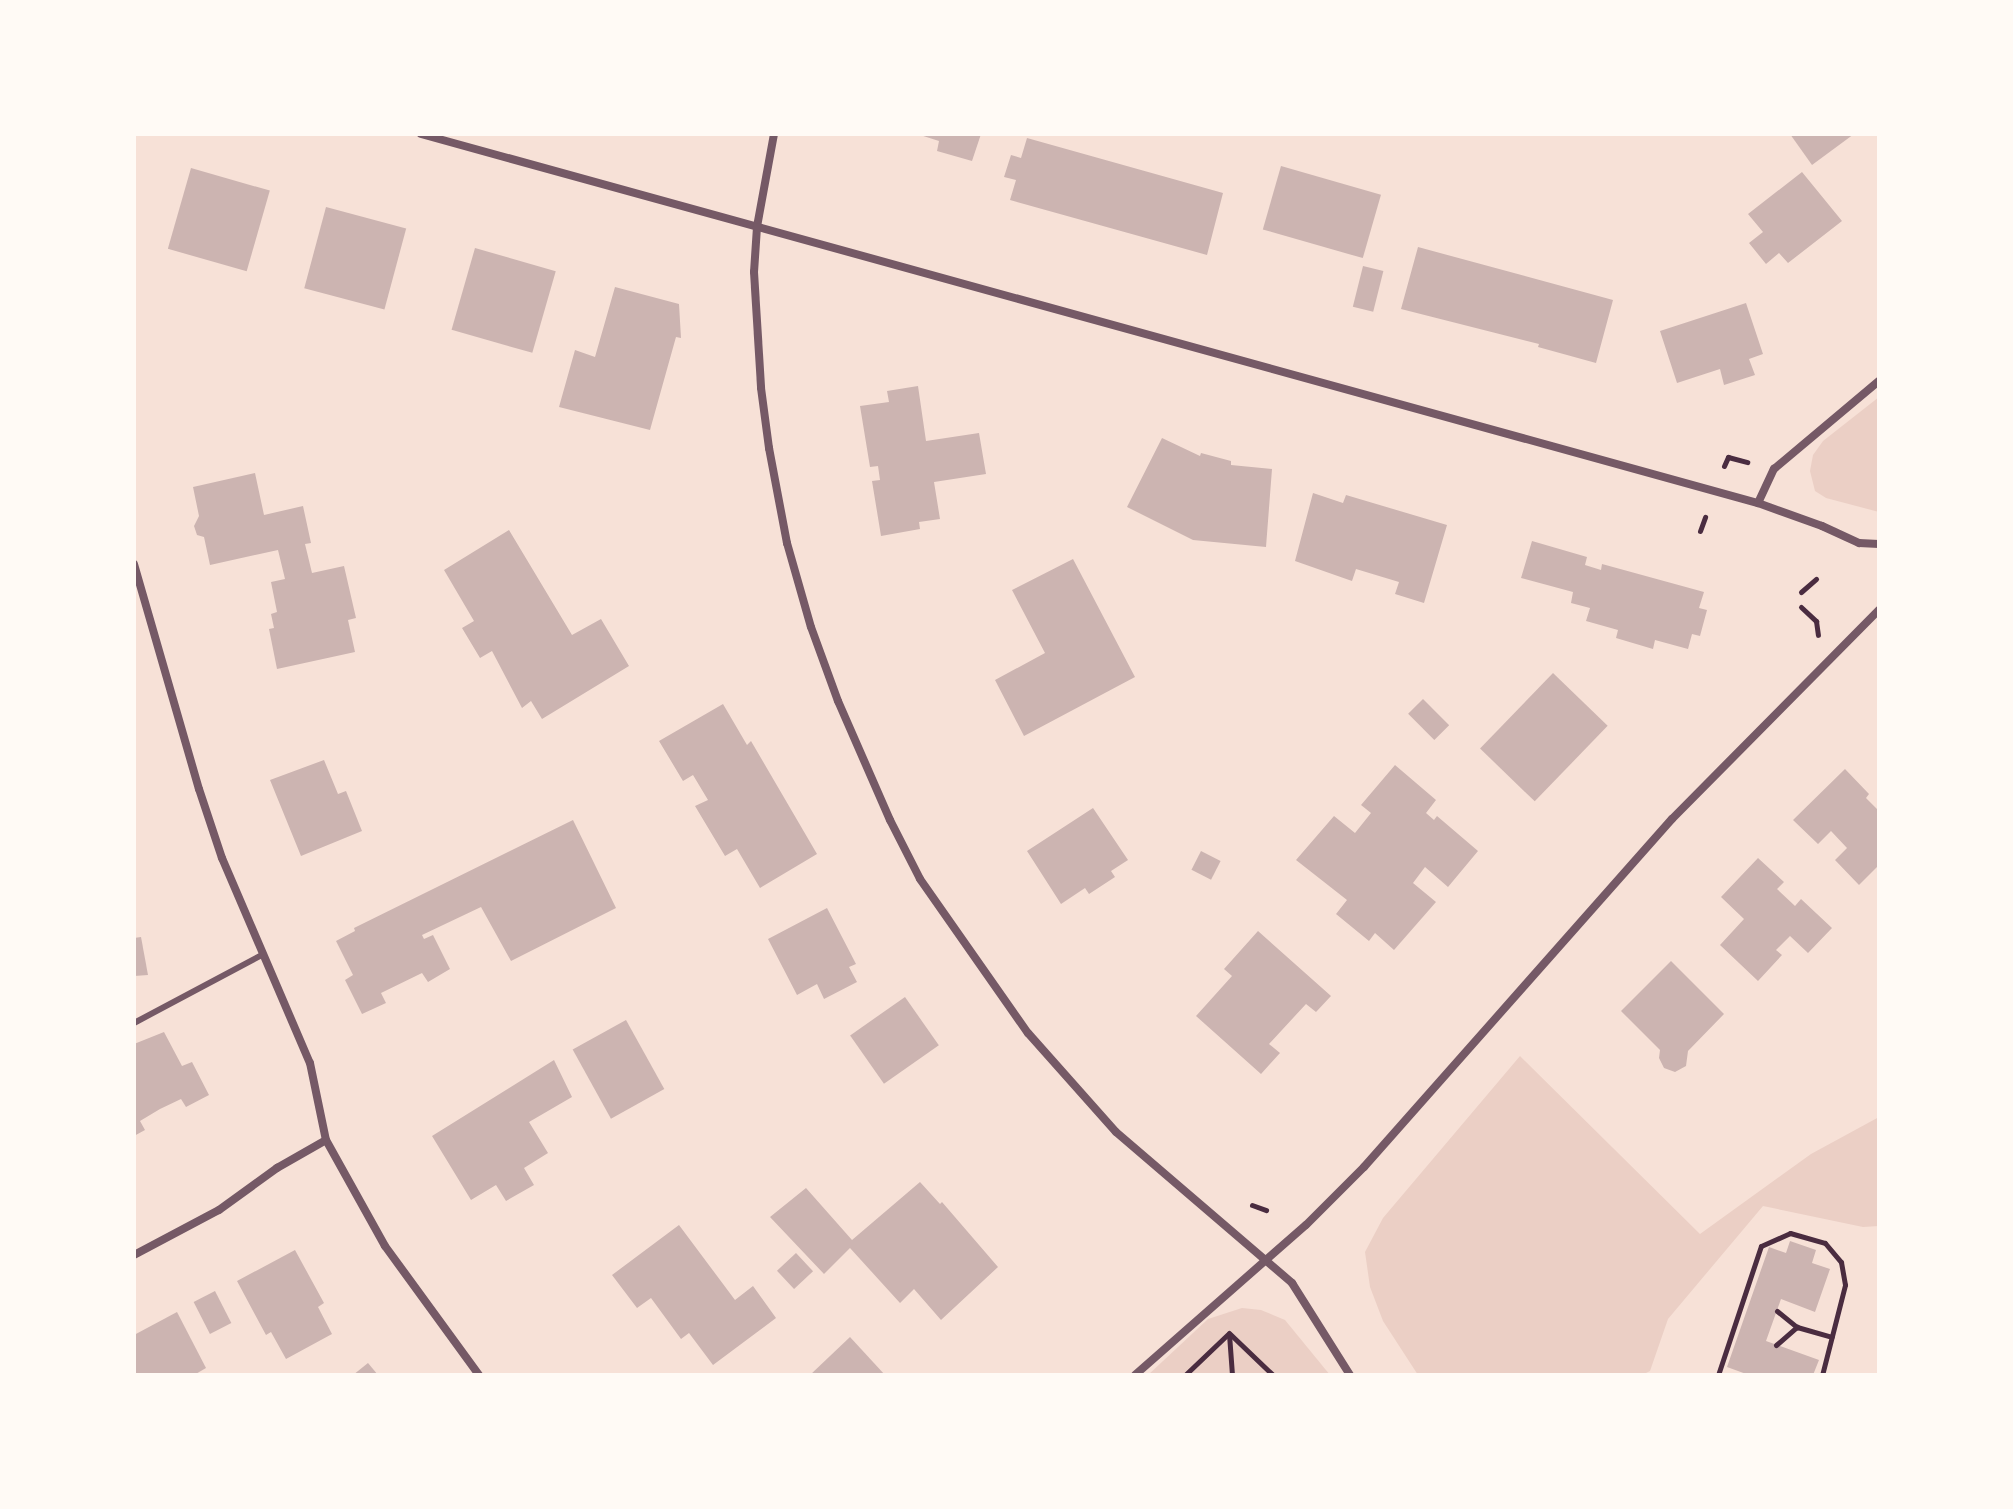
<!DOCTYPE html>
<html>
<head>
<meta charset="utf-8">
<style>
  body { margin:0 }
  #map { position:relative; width:2013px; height:1509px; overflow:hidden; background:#f7e1d7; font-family:"Fira Sans",sans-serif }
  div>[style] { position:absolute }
  .green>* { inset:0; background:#ebcfc5 }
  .building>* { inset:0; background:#ccb4b1; transform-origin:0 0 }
  .path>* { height:5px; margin:-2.5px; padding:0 2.5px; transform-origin:2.5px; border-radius:2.5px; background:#4a2c40 }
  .service>* { height:6px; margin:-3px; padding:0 3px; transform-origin:3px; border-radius:3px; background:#755966 }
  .minor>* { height:8px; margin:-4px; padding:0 4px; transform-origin:4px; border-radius:4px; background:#755966 }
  span { translate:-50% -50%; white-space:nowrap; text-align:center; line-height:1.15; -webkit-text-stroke:8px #fffaf5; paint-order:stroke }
  .frame { position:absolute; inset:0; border:136px solid #fffaf5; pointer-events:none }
</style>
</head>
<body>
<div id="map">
  <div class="green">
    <i style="clip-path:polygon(1879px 397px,1879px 512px,1826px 498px,1815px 491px,1810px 471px,1813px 455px,1823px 441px)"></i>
    <i style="clip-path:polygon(1520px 1056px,1700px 1234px,1811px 1154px,1879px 1117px,1879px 1226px,1863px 1227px,1763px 1206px,1668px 1319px,1650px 1371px,1642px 1375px,1418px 1375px,1383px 1321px,1370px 1287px,1365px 1252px,1383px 1218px)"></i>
    <i style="clip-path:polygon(1242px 1308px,1261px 1310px,1285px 1320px,1330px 1375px,1148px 1375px,1208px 1319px)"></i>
  </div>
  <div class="building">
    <i style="clip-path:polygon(917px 134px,981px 134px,972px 161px,937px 151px,939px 141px)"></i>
    <i style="clip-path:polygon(1790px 134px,1854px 134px,1812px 165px)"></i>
    <i style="clip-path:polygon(1027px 138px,1223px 193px,1207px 255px,1010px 200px,1016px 180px,1004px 177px,1011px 155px,1021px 158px)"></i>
    <i style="left:1281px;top:166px;width:104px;height:66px;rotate:16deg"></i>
    <i style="left:191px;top:168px;width:82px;height:84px;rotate:16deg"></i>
    <i style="clip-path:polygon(1802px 172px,1842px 221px,1788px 263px,1779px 253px,1766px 264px,1749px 243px,1763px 232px,1748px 214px)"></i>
    <i style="left:326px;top:207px;width:83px;height:84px;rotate:15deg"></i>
    <i style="clip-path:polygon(1418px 247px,1613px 300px,1596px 363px,1538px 347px,1539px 344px,1401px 309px)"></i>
    <i style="left:475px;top:248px;width:84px;height:85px;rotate:16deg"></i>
    <i style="left:1363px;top:266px;width:21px;height:42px;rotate:14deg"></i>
    <i style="clip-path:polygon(615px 287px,679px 304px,681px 338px,676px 337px,650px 430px,559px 407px,575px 350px,595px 357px)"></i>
    <i style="clip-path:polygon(1746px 303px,1763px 354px,1749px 359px,1755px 375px,1724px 385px,1720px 369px,1677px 383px,1660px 331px)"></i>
    <i style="clip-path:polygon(918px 386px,926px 441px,979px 433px,986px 474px,934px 482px,940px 519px,919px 522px,920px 529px,881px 536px,872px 481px,880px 480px,878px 466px,870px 467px,860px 406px,889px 402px,887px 391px)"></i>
    <i style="clip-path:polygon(1162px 438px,1200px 456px,1201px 453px,1231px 461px,1231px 465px,1272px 469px,1266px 547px,1193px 540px,1127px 507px)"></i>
    <i style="clip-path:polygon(255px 473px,264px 515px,303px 506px,311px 543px,305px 544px,312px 573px,344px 566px,356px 618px,348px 620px,355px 652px,277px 669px,269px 629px,274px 628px,271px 614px,277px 612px,271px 582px,285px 579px,278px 550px,210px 565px,204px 537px,197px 535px,194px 526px,199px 516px,193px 487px)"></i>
    <i style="clip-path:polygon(1313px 493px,1343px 503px,1346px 495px,1447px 525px,1424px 603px,1395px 594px,1399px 582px,1356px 569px,1352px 581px,1295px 561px)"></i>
    <i style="clip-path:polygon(509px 530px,572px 635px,601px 619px,629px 666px,542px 719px,531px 701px,522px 708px,492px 651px,480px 658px,462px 628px,474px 621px,444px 570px)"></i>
    <i style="clip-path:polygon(1532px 541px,1587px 557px,1585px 565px,1601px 570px,1602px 564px,1704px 592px,1699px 608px,1707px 610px,1700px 636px,1692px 634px,1688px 649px,1655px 640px,1653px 649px,1616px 638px,1618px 630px,1586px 621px,1590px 608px,1571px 603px,1573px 592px,1521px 578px)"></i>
    <i style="clip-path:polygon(1073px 559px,1135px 677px,1024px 736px,995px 680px,1045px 653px,1012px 590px)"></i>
    <i style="left:1553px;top:673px;width:76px;height:105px;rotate:44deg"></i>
    <i style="left:1423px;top:699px;width:37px;height:21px;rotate:45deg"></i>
    <i style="clip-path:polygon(723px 704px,747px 745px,751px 741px,817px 854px,760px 888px,737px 849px,725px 856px,695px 806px,708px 800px,693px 775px,683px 781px,659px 741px)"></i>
    <i style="clip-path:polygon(324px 760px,338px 794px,346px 791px,362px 831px,301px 856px,270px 780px)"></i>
    <i style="clip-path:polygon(1395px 765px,1436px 800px,1426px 813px,1434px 820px,1437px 816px,1478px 851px,1448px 887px,1425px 867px,1413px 883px,1436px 902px,1394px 950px,1375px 933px,1369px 941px,1336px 914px,1347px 900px,1296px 860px,1334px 816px,1355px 833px,1371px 813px,1361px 805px)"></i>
    <i style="clip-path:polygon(1845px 769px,1869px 794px,1866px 798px,1879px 811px,1879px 865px,1859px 885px,1835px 860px,1847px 848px,1831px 831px,1818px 844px,1793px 820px)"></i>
    <i style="clip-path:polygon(1093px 808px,1128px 860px,1111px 871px,1115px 877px,1089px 894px,1085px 888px,1061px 904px,1027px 851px)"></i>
    <i style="clip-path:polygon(573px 820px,616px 908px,511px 961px,481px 907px,422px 935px,424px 939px,433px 935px,450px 969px,428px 982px,422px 973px,381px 993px,386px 1003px,362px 1014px,345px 980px,353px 975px,336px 941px,355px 931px,354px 928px)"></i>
    <i style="left:1201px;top:851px;width:22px;height:21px;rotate:27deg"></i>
    <i style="clip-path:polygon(1758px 858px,1784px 882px,1777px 889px,1795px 906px,1801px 899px,1832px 928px,1808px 953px,1790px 936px,1776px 950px,1782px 955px,1758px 981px,1720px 945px,1744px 919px,1721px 897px)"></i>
    <i style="clip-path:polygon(827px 908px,856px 964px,849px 967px,857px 982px,824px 999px,817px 984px,797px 995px,768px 939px)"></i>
    <i style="clip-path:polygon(1258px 931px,1331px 996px,1316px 1012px,1306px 1004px,1269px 1044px,1280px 1053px,1261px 1074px,1196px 1016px,1232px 976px,1224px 969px)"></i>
    <i style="clip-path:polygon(141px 937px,148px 975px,134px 976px,134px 938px)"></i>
    <i style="clip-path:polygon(1671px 961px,1724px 1014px,1688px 1051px,1686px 1066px,1675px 1072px,1664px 1068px,1659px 1058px,1660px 1050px,1621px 1011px)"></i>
    <i style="left:905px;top:997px;width:59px;height:67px;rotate:55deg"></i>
    <i style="left:626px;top:1020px;width:79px;height:61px;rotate:61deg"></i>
    <i style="clip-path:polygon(164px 1032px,182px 1066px,192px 1062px,209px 1095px,186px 1107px,181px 1099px,160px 1109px,140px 1121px,145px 1130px,134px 1136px,134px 1044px)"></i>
    <i style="clip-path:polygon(554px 1060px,572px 1097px,529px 1122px,548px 1153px,524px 1168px,534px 1185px,506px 1201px,496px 1185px,471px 1200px,432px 1136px)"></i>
    <i style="clip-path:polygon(920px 1182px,940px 1204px,942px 1202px,998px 1267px,941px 1320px,914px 1289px,900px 1303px,850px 1248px,824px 1274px,770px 1217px,806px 1188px,852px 1240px)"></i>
    <i style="clip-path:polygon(679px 1225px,735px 1300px,753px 1286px,776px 1318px,713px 1365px,689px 1333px,681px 1339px,651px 1298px,637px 1308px,612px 1275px)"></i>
    <i style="clip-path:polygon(1790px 1241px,1816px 1250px,1812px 1263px,1830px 1269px,1815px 1312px,1781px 1299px,1766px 1341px,1819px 1360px,1813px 1375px,1749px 1375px,1727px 1367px,1769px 1247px,1786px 1253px)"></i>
    <i style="clip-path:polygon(295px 1250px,324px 1303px,318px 1307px,332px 1334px,286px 1359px,271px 1332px,266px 1335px,237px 1281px)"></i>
    <i style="left:796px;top:1253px;width:25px;height:26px;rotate:47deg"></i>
    <i style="left:215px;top:1291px;width:36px;height:24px;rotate:63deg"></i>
    <i style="clip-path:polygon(177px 1312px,206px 1368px,194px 1375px,134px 1375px,134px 1335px)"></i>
    <i style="clip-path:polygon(850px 1337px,885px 1375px,810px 1375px)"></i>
    <i style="clip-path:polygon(368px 1363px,378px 1375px,353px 1375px)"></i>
  </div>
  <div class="path">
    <i style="left:1724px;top:466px;width:10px;rotate:-66deg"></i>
    <i style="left:1728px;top:457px;width:20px;rotate:15deg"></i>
    <i style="left:1700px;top:531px;width:15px;rotate:-70deg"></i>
    <i style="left:1801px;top:592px;width:20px;rotate:-41deg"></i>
    <i style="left:1801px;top:607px;width:21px;rotate:43deg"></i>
    <i style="left:1816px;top:621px;width:14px;rotate:82deg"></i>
    <i style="left:1252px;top:1205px;width:15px;rotate:20deg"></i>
    <i style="left:1777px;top:1311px;width:26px;rotate:39deg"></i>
    <i style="left:1797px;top:1327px;width:36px;rotate:16deg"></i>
    <i style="left:1229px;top:1333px;width:61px;rotate:43.7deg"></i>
    <i style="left:1229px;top:1334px;width:41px;rotate:85.8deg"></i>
    <i style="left:1776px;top:1345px;width:28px;rotate:-41deg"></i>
    <i style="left:1185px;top:1375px;width:59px;rotate:-43.6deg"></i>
    <i style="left:1718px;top:1375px;width:136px;rotate:-71.6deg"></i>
    <i style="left:1761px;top:1246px;width:32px;rotate:-24deg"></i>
    <i style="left:1790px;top:1233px;width:36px;rotate:16deg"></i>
    <i style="left:1825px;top:1243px;width:25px;rotate:50deg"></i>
    <i style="left:1841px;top:1262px;width:23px;rotate:80deg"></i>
    <i style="left:1845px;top:1285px;width:93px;rotate:104.3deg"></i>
  </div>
  <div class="service">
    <i style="left:134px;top:1023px;width:145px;rotate:-28deg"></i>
  </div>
  <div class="minor">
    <i style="left:421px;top:134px;width:1387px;rotate:15.43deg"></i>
    <i style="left:1758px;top:503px;width:68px;rotate:19.8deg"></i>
    <i style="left:1822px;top:526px;width:41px;rotate:24.7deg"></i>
    <i style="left:1859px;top:543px;width:20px;rotate:3deg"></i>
    <i style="left:774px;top:134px;width:95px;rotate:100.4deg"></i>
    <i style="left:757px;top:227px;width:45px;rotate:93.8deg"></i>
    <i style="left:754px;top:272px;width:116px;rotate:86.5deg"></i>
    <i style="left:761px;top:388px;width:61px;rotate:82.4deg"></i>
    <i style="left:769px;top:448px;width:97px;rotate:79.3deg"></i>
    <i style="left:787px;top:543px;width:87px;rotate:74.1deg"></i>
    <i style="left:811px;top:627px;width:79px;rotate:70deg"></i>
    <i style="left:838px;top:701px;width:130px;rotate:66.4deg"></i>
    <i style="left:890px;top:820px;width:66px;rotate:63deg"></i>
    <i style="left:920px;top:879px;width:188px;rotate:55deg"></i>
    <i style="left:1028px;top:1033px;width:132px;rotate:48.4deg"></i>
    <i style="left:1116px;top:1132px;width:232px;rotate:40.6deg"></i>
    <i style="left:1292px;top:1283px;width:109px;rotate:57.8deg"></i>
    <i style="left:1758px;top:503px;width:38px;rotate:-65deg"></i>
    <i style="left:1774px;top:469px;width:137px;rotate:-40deg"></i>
    <i style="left:134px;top:564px;width:234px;rotate:73.9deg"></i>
    <i style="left:199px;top:789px;width:73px;rotate:71.6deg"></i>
    <i style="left:222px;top:858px;width:223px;rotate:66.8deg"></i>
    <i style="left:310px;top:1063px;width:79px;rotate:78.3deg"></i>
    <i style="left:326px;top:1140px;width:121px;rotate:60.9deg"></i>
    <i style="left:385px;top:1246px;width:160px;rotate:53.9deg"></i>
    <i style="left:134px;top:1255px;width:96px;rotate:-27.9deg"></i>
    <i style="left:219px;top:1210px;width:72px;rotate:-35.9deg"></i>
    <i style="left:277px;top:1168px;width:56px;rotate:-29.7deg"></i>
    <i style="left:1135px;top:1375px;width:227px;rotate:-41.3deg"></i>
    <i style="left:1306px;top:1225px;width:82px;rotate:-45deg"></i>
    <i style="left:1364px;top:1167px;width:465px;rotate:-48.5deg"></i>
    <i style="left:1672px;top:819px;width:294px;rotate:-45.3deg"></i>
  </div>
  <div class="frame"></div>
</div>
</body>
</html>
